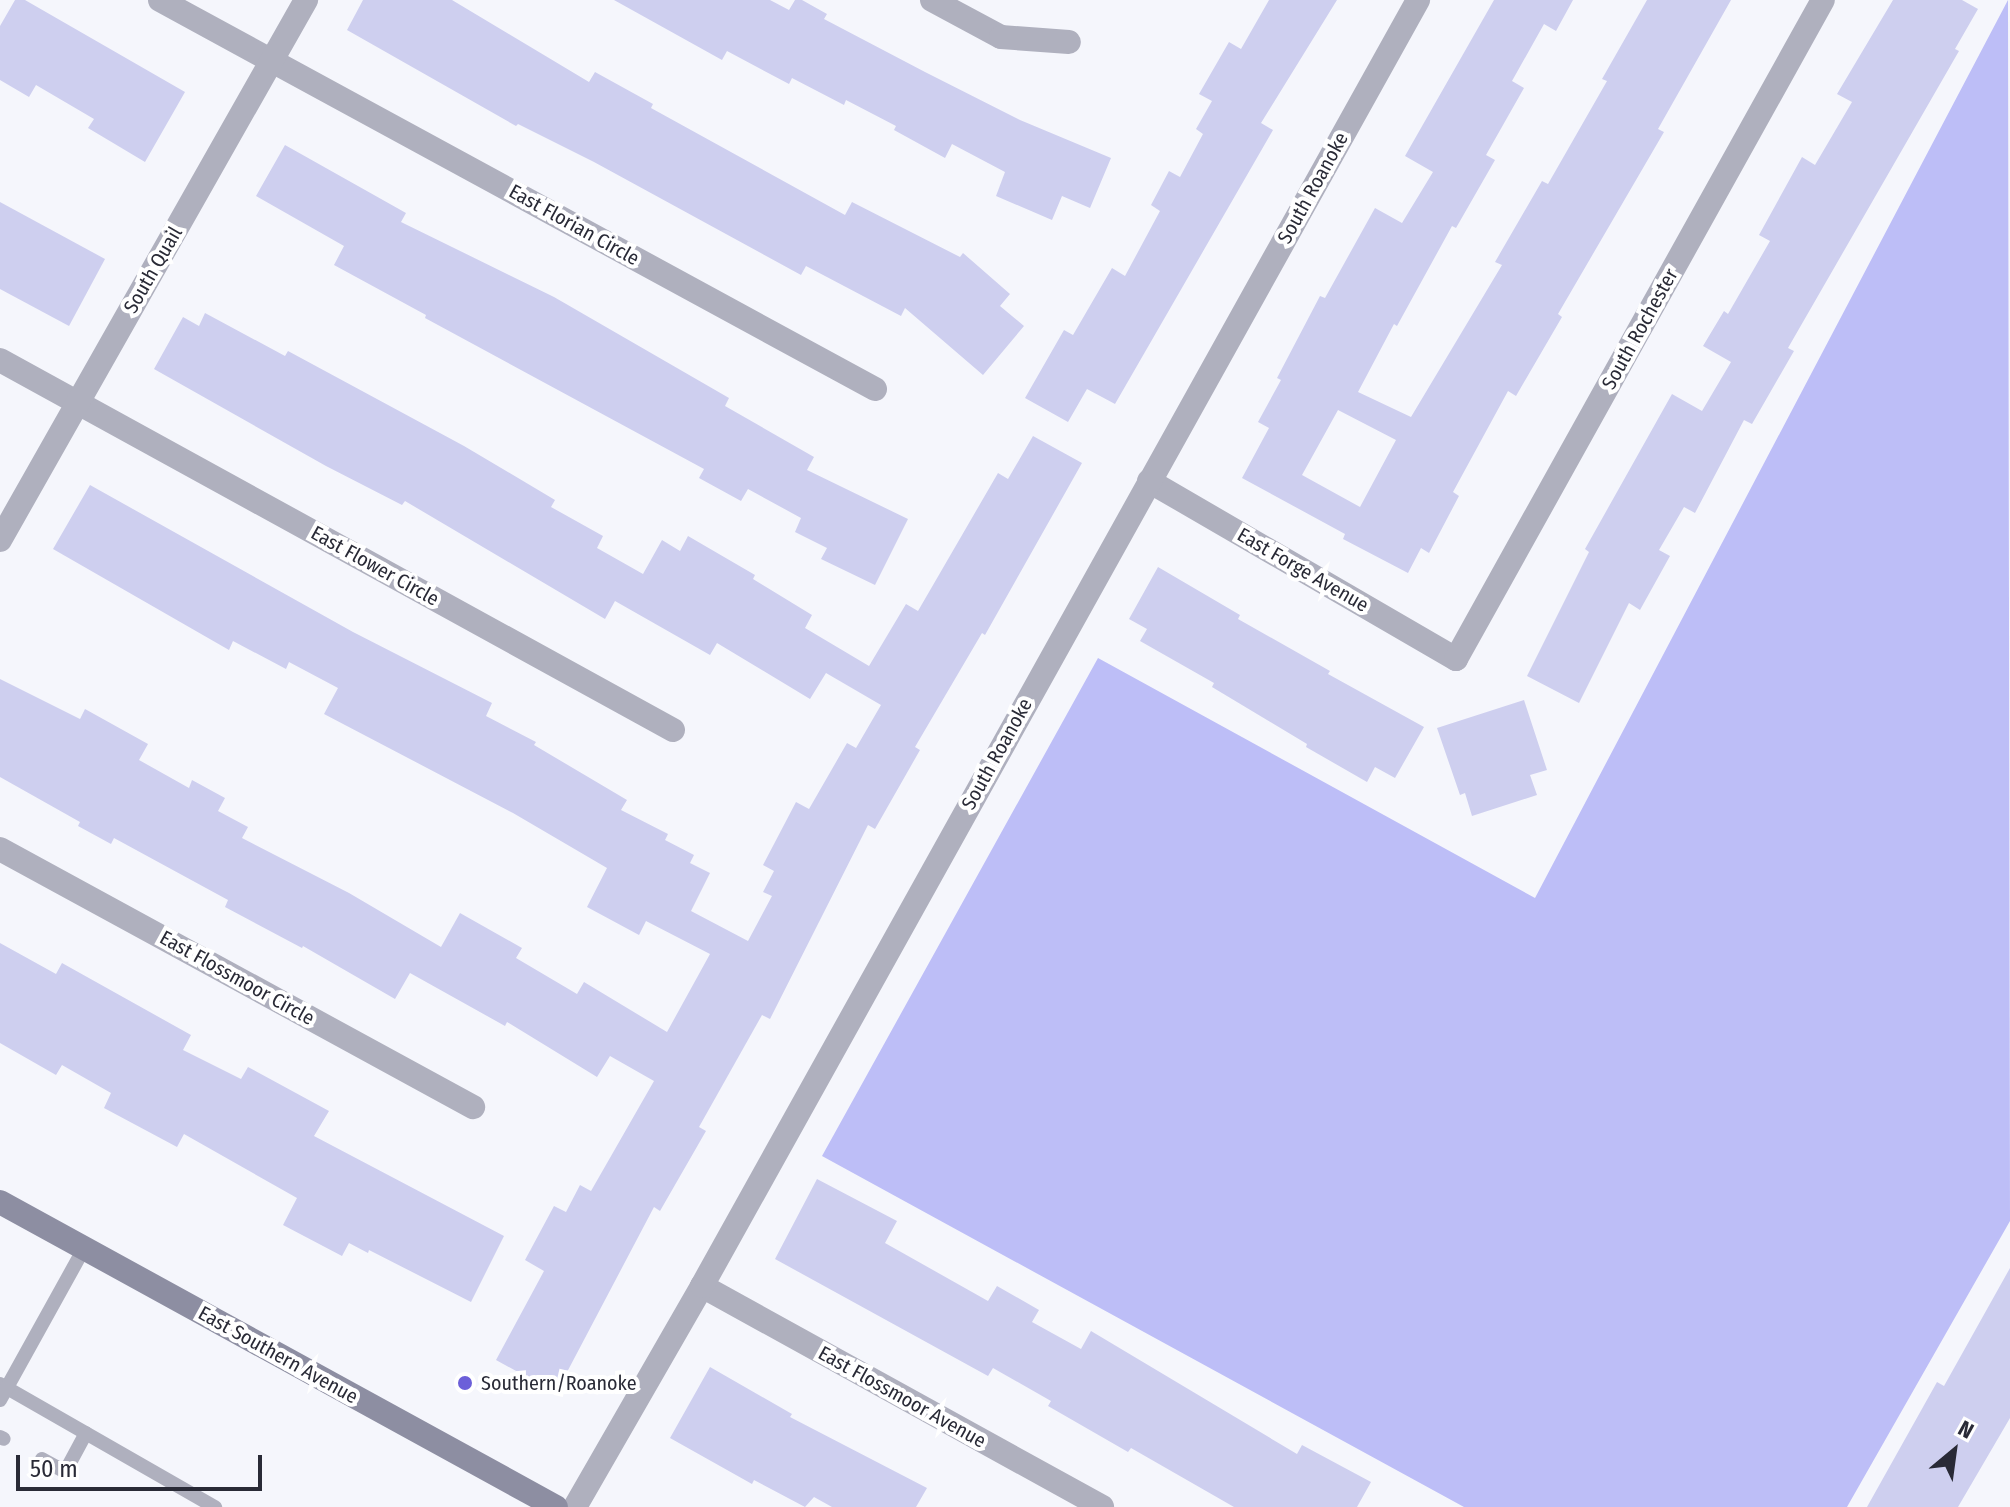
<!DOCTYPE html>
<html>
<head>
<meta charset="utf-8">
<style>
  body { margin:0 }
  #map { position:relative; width:2010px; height:1507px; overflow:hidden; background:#f5f6fc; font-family:"Fira Sans Condensed",sans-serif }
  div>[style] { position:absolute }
  .green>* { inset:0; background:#bdbef7 }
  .building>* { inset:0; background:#cecfef }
  .service>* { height:14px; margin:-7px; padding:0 7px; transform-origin:7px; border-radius:7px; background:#afb0be }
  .minor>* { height:24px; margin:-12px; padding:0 12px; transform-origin:12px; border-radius:12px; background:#afb0be }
  .secondary>* { height:24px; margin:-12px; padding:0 12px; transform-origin:12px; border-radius:12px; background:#8d8ea2 }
  .dots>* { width:22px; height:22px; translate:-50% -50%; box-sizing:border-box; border:4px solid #fff; border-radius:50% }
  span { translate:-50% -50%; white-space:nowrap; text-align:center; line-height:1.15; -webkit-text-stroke:8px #fff; paint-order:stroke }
  .street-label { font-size:20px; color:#292a36 }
  .poi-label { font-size:20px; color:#292a36 }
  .left { translate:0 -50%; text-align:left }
  .north { position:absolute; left:1914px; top:1411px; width:80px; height:80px; -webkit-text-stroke:6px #fff; paint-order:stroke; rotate:29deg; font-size:22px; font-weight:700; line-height:32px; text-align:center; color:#292a36 }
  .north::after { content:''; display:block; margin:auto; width:28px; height:36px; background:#292a36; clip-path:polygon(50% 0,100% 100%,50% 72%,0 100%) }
  .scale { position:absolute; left:16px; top:1455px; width:246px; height:36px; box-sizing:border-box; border:4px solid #292a36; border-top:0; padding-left:10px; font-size:24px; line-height:28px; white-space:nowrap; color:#292a36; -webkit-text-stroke:6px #fff; paint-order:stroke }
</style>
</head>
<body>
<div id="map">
  <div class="green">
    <i style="clip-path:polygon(2008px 0,2010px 1221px,1847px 1507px,1464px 1507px,822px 1156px,1098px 658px,1535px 898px)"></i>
  </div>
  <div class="building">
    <i style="clip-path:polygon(15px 0,25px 0,185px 92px,145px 162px,88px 128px,94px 119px,36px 85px,29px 97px,0 80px,0 26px)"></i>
    <i style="clip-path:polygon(363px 0,452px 0,589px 82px,595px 72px,653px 104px,651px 108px,845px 215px,852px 202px,960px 257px,963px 253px,1010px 294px,1000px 306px,1024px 326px,983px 375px,905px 308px,901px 316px,806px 266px,801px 275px,594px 162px,518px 124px,516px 126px,347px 30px)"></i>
    <i style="clip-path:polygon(614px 0,770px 0,789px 10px,795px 0,802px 0,827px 14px,824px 19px,925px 72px,1020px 120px,1111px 158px,1090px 208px,1062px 196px,1052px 220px,996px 196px,1005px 172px,952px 144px,945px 158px,894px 130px,896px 126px,846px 100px,844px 105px,792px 78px,789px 84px,727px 51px,722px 60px)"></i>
    <i style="clip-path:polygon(1269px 0,1337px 0,1261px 123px,1273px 130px,1115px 404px,1087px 389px,1068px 422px,1025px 398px,1064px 330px,1073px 335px,1112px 268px,1125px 276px,1160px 211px,1151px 205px,1169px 171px,1180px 177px,1203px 134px,1196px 129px,1212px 101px,1199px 94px,1229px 42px,1241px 49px)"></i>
    <i style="clip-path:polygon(evenodd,1494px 0,1573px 0,1556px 31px,1544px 24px,1512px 81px,1524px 88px,1486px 155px,1495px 160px,1456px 228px,1452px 226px,1397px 326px,1394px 324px,1358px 392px,1411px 417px,1502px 265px,1495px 262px,1542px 181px,1548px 184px,1607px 81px,1602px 79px,1647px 0,1731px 0,1658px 129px,1664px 132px,1558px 314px,1562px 317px,1516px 396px,1508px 391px,1453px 492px,1459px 496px,1429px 553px,1421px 548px,1408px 573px,1343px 539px,1345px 534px,1242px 478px,1269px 428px,1258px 422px,1281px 380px,1277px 378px,1320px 296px,1325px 298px,1375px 208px,1402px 223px,1433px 172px,1405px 156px,1494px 0,1338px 410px,1396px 440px,1360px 507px,1302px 475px,1338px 410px)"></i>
    <i style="clip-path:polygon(1893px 0,1962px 0,1978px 9px,1955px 49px,1959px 51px,1788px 348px,1794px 351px,1752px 424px,1744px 420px,1695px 513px,1684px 507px,1659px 550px,1670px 556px,1640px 610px,1629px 603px,1579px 703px,1527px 676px,1589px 552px,1585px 549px,1672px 394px,1702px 411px,1731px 362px,1703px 346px,1724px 311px,1728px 314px,1770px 241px,1759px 235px,1802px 157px,1815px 165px,1852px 102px,1837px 94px)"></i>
    <i style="clip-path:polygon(285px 145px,406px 213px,401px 222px,554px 297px,729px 398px,725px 406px,814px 457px,807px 470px,908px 519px,875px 585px,821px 559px,827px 548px,795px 532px,801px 518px,748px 489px,741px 501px,699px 478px,704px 469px,425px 318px,426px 315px,334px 265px,344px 246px,256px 196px)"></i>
    <i style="clip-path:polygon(0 202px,105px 259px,69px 326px,0 289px)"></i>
    <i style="clip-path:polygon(205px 313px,285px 356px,288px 351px,464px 446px,555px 500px,551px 507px,603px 536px,597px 548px,643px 574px,662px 540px,680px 551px,688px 536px,755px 575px,753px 579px,812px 615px,805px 628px,869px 666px,906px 604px,918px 611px,998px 473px,1008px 479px,1033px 436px,1082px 463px,985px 635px,982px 633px,915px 747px,920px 750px,875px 829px,868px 825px,770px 1019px,762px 1015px,699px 1127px,706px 1131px,660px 1211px,654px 1207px,556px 1393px,496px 1360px,544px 1271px,525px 1260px,554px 1206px,566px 1212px,580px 1185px,591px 1191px,654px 1081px,610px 1056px,597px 1077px,507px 1022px,505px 1026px,410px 973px,395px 999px,303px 946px,302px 948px,225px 907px,228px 900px,114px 838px,111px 844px,78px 826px,80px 822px,0 777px,0 679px,80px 719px,85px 709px,148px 744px,139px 760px,189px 788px,192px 780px,225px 798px,218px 811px,248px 827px,242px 838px,349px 893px,441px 947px,460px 913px,522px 948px,516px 958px,577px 994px,584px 982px,667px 1032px,710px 954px,646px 921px,639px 935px,587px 907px,607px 868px,513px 813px,324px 714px,338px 688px,289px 662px,286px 669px,233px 641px,229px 650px,53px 549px,90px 485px,353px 632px,492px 703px,486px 716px,536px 742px,534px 745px,627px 800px,621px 810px,668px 834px,665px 840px,694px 855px,690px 863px,710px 873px,691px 911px,748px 941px,772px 896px,763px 892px,774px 871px,763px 865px,796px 802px,809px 809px,847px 743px,856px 748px,881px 705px,826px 673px,810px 699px,717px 643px,710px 655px,615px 601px,605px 619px,405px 501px,402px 505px,326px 466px,154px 369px,183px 317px,199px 326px)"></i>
    <i style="clip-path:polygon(1158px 567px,1240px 615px,1238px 619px,1330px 671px,1328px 674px,1424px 727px,1395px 778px,1375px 767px,1367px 782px,1306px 747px,1307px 744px,1212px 687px,1214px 683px,1140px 641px,1147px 629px,1129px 619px)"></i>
    <i style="clip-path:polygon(1524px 700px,1547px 770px,1530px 775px,1537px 795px,1472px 816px,1465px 793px,1460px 795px,1437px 728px)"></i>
    <i style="clip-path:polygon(0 943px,56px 974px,62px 963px,191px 1035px,183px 1050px,241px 1079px,248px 1067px,329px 1111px,314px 1136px,504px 1236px,471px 1302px,369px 1250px,368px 1253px,349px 1243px,342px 1256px,283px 1225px,297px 1198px,184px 1134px,177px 1147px,104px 1108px,111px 1093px,62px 1065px,56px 1075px,0 1043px)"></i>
    <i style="clip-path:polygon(817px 1179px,897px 1221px,885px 1243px,988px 1301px,997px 1286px,1039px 1310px,1032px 1322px,1081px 1349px,1091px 1331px,1297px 1454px,1302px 1445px,1371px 1482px,1357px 1507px,1234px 1507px,1131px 1448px,1128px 1452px,1048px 1406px,1051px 1401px,993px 1368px,988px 1376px,775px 1259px)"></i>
    <i style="clip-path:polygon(2010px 1268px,2010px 1418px,1958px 1507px,1867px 1507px,1937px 1382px,1944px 1386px)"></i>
    <i style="clip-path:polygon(710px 1367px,792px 1414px,790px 1417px,927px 1488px,916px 1507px,832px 1507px,814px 1497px,805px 1507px,754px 1480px,752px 1484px,670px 1438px)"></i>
  </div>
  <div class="service">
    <i style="left:0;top:1384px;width:248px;rotate:29.8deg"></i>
    <i style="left:0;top:1400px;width:171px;rotate:-61deg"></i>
    <i style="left:0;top:1437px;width:4px;rotate:27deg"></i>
    <i style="left:42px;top:1459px;width:26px;rotate:29deg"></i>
    <i style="left:65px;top:1472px;width:44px;rotate:-61.7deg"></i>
  </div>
  <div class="minor">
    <i style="left:160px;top:0;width:814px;rotate:28.55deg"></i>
    <i style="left:932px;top:0;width:78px;rotate:28.2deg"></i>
    <i style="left:1001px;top:37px;width:68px;rotate:4.2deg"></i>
    <i style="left:0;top:360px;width:768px;rotate:28.8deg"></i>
    <i style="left:1149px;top:481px;width:355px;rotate:30.1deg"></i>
    <i style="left:1456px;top:659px;width:754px;rotate:-60.89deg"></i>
    <i style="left:0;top:540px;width:621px;rotate:-60.46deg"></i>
    <i style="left:0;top:849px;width:539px;rotate:28.61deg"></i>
    <i style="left:702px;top:1286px;width:457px;rotate:28.9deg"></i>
    <i style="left:575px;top:1507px;width:255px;rotate:-60.1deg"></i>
    <i style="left:702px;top:1286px;width:1472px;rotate:-60.89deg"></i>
  </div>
  <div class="secondary">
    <i style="left:0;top:1202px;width:634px;rotate:28.75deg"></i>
  </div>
  <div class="dots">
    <i style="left:465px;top:1383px;background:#6c5fd9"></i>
  </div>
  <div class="street-label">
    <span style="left:1313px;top:188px;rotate:-61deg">South Roanoke</span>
    <span style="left:574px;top:225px;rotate:29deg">East Florian Circle</span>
    <span style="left:153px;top:270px;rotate:-60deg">South Quail</span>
    <span style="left:1640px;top:329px;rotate:-61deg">South Rochester</span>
    <span style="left:375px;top:566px;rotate:29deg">East Flower Circle</span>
    <span style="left:1303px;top:570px;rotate:30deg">East Forge Avenue</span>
    <span style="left:997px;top:754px;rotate:-61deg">South Roanoke</span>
    <span style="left:237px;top:978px;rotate:29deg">East Flossmoor Circle</span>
    <span style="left:278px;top:1355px;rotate:29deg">East Southern Avenue</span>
    <span style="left:902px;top:1397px;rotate:29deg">East Flossmoor Avenue</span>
  </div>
  <div class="poi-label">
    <span class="left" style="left:481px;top:1383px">Southern/Roanoke</span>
  </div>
  <div class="north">N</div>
  <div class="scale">50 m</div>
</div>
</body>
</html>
